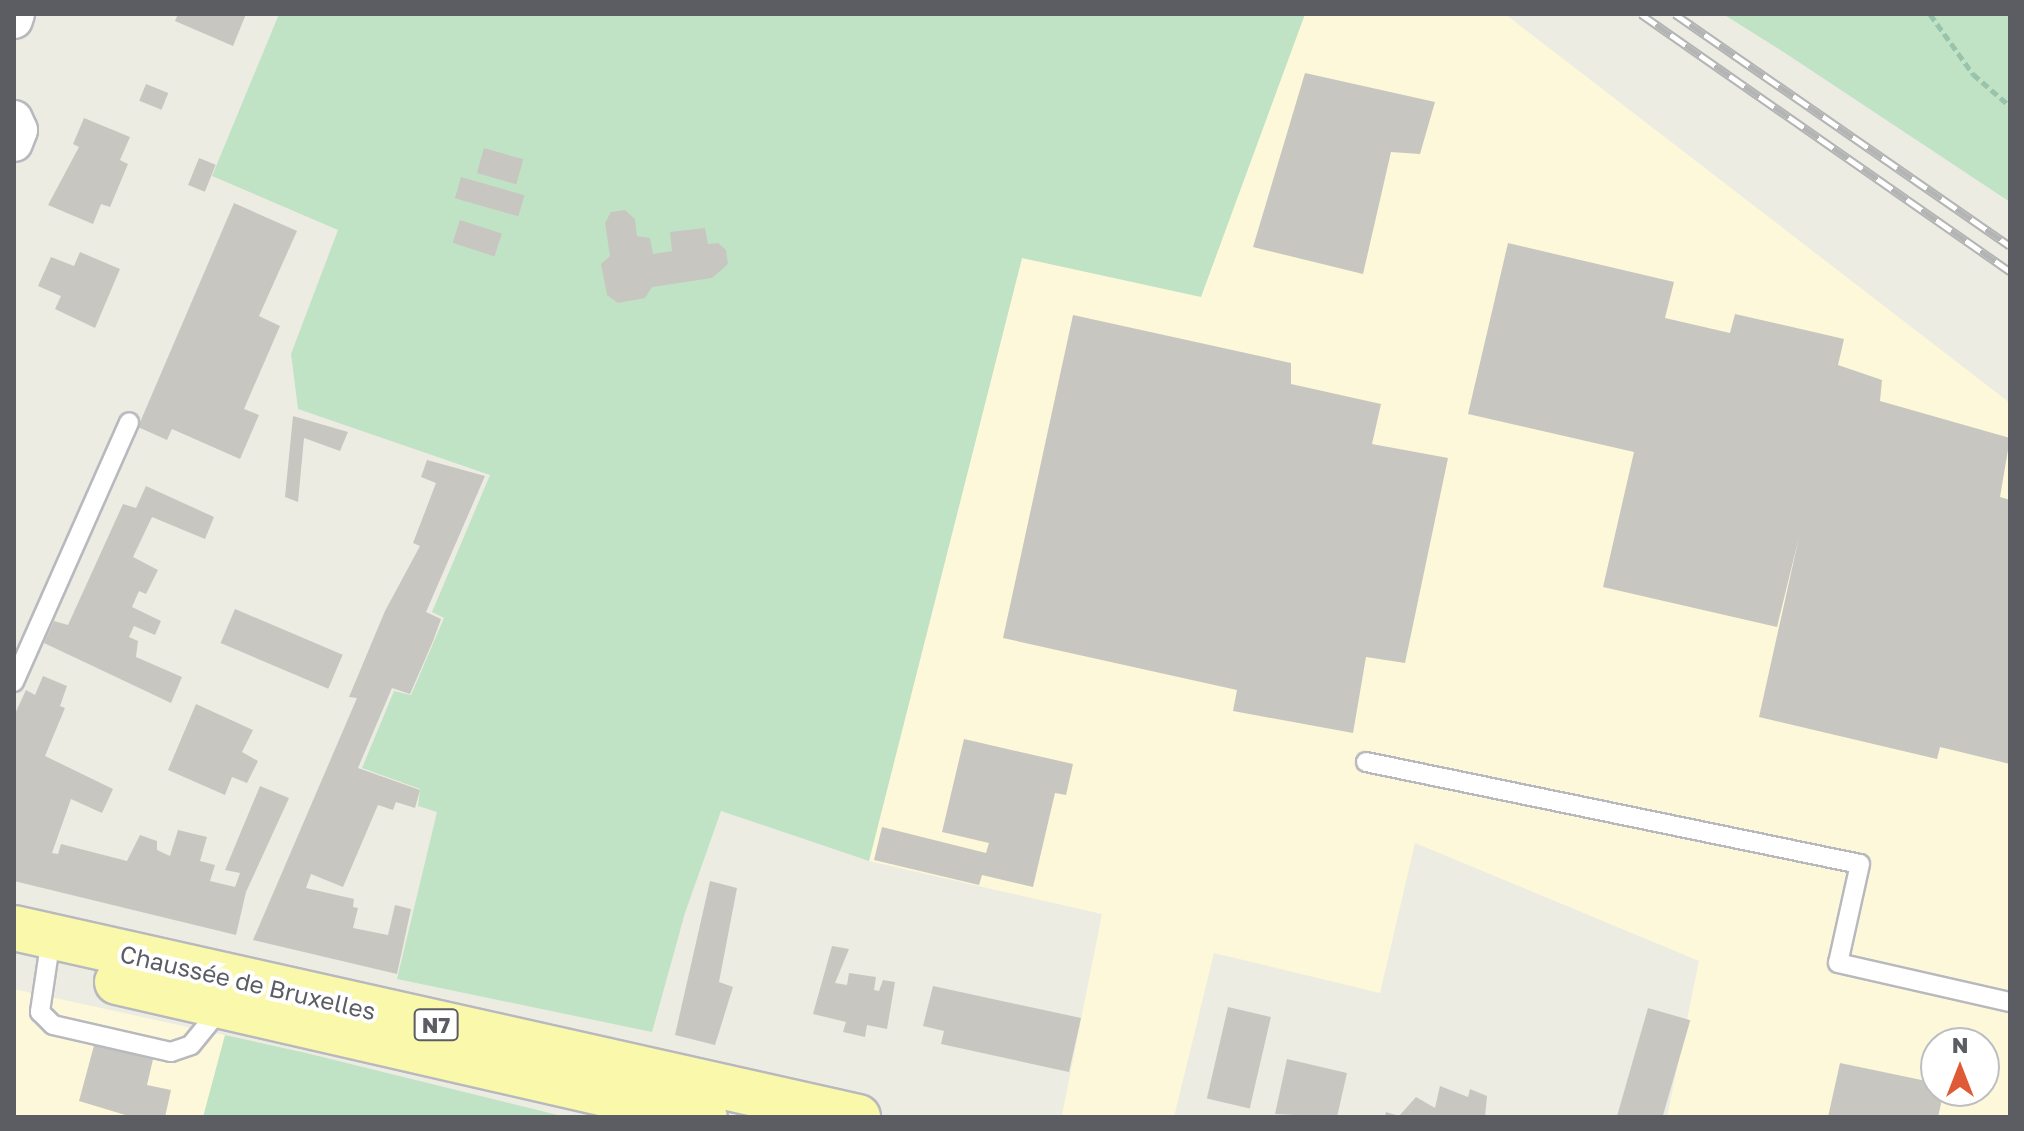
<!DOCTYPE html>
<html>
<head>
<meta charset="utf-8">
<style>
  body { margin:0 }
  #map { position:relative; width:2024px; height:1131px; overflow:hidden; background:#edece3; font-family:"Golos Text",sans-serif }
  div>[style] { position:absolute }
  .commercial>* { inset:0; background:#fcf8d9 }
  .green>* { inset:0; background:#c0e3c5 }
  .building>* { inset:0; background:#c8c6c0; transform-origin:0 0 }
  .path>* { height:5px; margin-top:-2.5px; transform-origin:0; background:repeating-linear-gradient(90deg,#9ac3ab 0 8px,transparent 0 12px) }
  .roads { filter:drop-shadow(2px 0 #b8b9be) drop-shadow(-2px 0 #b8b9be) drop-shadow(0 2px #b8b9be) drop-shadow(0 -2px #b8b9be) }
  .lane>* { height:18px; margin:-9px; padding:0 9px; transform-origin:9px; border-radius:9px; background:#fff }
  .street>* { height:36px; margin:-18px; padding:0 18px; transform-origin:18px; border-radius:18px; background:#fff }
  .primary>* { height:44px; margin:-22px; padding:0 22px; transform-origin:22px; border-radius:22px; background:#faf8aa }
  .rail>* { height:9px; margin-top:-4.5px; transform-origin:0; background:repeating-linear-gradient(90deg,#fff 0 18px,#b3b4b4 0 36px); box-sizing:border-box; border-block:2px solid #b3b4b4 }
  span { translate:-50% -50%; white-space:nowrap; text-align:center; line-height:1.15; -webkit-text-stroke:8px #fff; paint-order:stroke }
  .shield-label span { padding:2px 6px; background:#fff; border:2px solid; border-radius:6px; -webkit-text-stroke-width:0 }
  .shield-label { font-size:22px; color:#5b5d63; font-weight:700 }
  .street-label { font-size:24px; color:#5b5d63 }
  .frame { position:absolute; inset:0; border:16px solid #5b5d63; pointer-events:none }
  .north { position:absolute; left:1920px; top:1027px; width:80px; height:80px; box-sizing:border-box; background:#fff; border:2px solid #bdbec1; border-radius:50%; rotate:0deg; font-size:22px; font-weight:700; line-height:32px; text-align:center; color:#5b5d63 }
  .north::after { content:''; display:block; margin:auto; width:28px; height:36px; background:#df5a36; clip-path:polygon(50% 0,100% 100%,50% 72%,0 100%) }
</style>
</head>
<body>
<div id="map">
  <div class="commercial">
    <i style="clip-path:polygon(evenodd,1305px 14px,1505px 14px,2010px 403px,2010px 1117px,1667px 1117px,1699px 961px,1415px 843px,1380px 993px,1214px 953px,1174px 1117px,1070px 1117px,1062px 1115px,1102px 914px,869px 861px,1022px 258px,1201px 296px,1305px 14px,1936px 1043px,1984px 1043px,1984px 1091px,1936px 1091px,1936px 1043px)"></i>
    <i style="clip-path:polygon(14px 989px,302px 1052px,266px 1117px,14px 1117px)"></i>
  </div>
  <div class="green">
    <i style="clip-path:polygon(279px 14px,1305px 14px,1201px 297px,1022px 258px,869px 861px,721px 811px,685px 913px,652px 1032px,397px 979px,437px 812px,418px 806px,420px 789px,362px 768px,394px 691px,411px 695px,444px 618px,432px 612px,490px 475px,298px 409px,291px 354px,338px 230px,212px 176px)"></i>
    <i style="clip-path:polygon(1723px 14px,2010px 14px,2010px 202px,1785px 53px)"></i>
    <i style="clip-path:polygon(225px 1035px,302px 1052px,566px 1117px,203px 1117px)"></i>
  </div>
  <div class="building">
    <i style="clip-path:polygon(178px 14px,246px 14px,233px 46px,175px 21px)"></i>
    <i style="clip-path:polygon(1305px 73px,1435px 102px,1420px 154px,1391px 152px,1363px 274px,1253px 247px)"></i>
    <i style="left:146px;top:84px;width:24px;height:18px;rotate:22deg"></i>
    <i style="clip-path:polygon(84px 118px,130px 137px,120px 160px,128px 164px,110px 207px,101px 204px,93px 224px,48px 205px,79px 147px,73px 144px)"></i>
    <i style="left:484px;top:148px;width:41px;height:26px;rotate:16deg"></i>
    <i style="left:199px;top:158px;width:18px;height:29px;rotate:22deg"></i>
    <i style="left:461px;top:177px;width:66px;height:22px;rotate:16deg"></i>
    <i style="clip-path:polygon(234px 203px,297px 231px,259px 316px,280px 326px,244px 409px,259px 415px,240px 459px,172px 429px,167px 440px,138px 427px)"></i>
    <i style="clip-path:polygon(625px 210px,635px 219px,637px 236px,650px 238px,653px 254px,672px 251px,670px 232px,705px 228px,708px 244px,718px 243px,726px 250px,728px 264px,712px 278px,652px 287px,645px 298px,618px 303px,607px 295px,601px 264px,610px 256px,605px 223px,611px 212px)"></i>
    <i style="left:460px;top:220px;width:44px;height:24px;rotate:18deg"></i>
    <i style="clip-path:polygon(1508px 243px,1674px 282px,1665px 318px,1730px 333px,1735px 314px,1844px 339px,1838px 365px,1882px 380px,1880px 401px,2010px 438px,2000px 497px,2010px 500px,2010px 764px,1940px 747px,1937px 759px,1759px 717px,1799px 537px,1777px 627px,1603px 587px,1634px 452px,1468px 414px)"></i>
    <i style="clip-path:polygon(80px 252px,120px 269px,95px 328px,55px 309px,61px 296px,38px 286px,51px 257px,74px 266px)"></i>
    <i style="clip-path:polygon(1073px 315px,1291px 363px,1291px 384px,1381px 404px,1372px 444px,1448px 458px,1405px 663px,1366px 657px,1353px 733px,1233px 711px,1237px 690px,1003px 638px)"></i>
    <i style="clip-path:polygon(293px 416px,348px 432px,340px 451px,304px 438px,298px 502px,285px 497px)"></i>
    <i style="clip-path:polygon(427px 460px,485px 476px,426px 612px,441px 619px,433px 641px,410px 694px,392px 688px,358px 768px,420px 790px,415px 808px,396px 802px,393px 810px,378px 805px,343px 887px,311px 874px,306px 888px,354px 899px,353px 907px,358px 908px,353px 928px,388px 935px,395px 905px,411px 909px,397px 974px,253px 940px,357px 698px,349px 697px,385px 611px,420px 546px,413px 543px,436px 483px,421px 477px)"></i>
    <i style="clip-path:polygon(146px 486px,214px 517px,205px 539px,152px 517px,133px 557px,158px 570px,146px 594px,139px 591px,132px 607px,161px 621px,155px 635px,134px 626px,129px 637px,138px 641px,136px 657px,182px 677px,171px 703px,44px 643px,54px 621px,68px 625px,123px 504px,136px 508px)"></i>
    <i style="left:235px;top:609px;width:117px;height:37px;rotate:23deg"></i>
    <i style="clip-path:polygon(43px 676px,67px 686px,60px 706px,65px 708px,45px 756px,113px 789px,102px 813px,71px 799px,52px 853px,58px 854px,61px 844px,127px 861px,140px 835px,157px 841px,157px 850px,170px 856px,178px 830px,207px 837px,200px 861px,215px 865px,210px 881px,235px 887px,240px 873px,225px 870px,260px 786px,289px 798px,246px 892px,236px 935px,14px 881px,14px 716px,26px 690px,35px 695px)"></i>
    <i style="clip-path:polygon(196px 704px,253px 730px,242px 752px,258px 761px,247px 783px,232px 777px,225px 795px,168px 770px)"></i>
    <i style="clip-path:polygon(964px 739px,1073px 764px,1066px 795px,1055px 793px,1033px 887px,982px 875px,979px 885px,874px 860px,882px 827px,986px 853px,989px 843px,942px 832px)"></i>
    <i style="clip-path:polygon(710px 881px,737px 888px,719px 982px,733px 987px,715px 1045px,675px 1035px)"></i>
    <i style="clip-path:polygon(832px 946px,849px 949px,835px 983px,847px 985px,849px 973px,876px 977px,874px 990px,879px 991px,883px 980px,895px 982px,887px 1029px,867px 1025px,865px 1037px,843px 1032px,846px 1022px,813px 1014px)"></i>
    <i style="clip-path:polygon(933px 986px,1081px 1018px,1069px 1072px,941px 1044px,944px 1031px,923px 1026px)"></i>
    <i style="left:1228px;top:1007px;width:44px;height:94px;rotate:13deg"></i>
    <i style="left:1648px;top:1008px;width:44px;height:112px;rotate:16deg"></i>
    <i style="clip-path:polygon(99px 1027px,157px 1042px,147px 1085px,171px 1090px,165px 1117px,132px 1117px,79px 1101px)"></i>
    <i style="clip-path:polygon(1287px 1059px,1347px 1073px,1337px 1117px,1275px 1114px)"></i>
    <i style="clip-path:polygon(1840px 1063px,1936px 1083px,1936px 1091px,1944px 1091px,1938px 1117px,1828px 1117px)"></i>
    <i style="clip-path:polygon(1440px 1086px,1468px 1097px,1470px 1089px,1487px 1096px,1485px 1117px,1385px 1117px,1386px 1112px,1399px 1116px,1416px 1097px,1435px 1108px)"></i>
  </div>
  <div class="path">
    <i style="left:1930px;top:14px;width:74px;rotate:54.4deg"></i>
    <i style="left:1973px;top:74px;width:49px;rotate:40.9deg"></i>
  </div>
  <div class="roads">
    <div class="lane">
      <i style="left:14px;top:682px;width:284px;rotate:-66.1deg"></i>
      <i style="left:1366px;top:762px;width:504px;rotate:11.67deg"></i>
      <i style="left:1860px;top:864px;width:101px;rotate:102.5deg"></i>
      <i style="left:1838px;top:963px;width:176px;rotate:12.8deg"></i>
      <i style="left:51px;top:938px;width:75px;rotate:98.5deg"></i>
      <i style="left:40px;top:1012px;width:18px;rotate:45deg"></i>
      <i style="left:53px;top:1025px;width:121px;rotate:12.9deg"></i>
      <i style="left:171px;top:1052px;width:21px;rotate:-19deg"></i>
      <i style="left:191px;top:1045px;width:49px;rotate:-50.8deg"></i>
    </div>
    <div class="street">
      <i style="left:14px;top:20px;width:6px;rotate:-72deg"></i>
      <i style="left:14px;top:119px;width:12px;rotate:66deg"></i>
      <i style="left:19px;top:130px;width:14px;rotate:111deg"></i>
    </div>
    <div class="primary">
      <i style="left:14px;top:928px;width:865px;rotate:12.62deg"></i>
      <i style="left:117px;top:982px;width:603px;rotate:12.93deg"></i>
    </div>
  </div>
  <div class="rail">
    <i style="left:1641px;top:14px;width:450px;rotate:34.9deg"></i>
    <i style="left:1675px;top:14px;width:407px;rotate:34.7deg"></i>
  </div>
  <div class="shield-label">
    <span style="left:436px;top:1025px">N7</span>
  </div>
  <div class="street-label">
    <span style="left:248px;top:982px;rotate:13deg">Chaussée de Bruxelles</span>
  </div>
  <div class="frame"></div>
  <div class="north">N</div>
</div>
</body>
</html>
